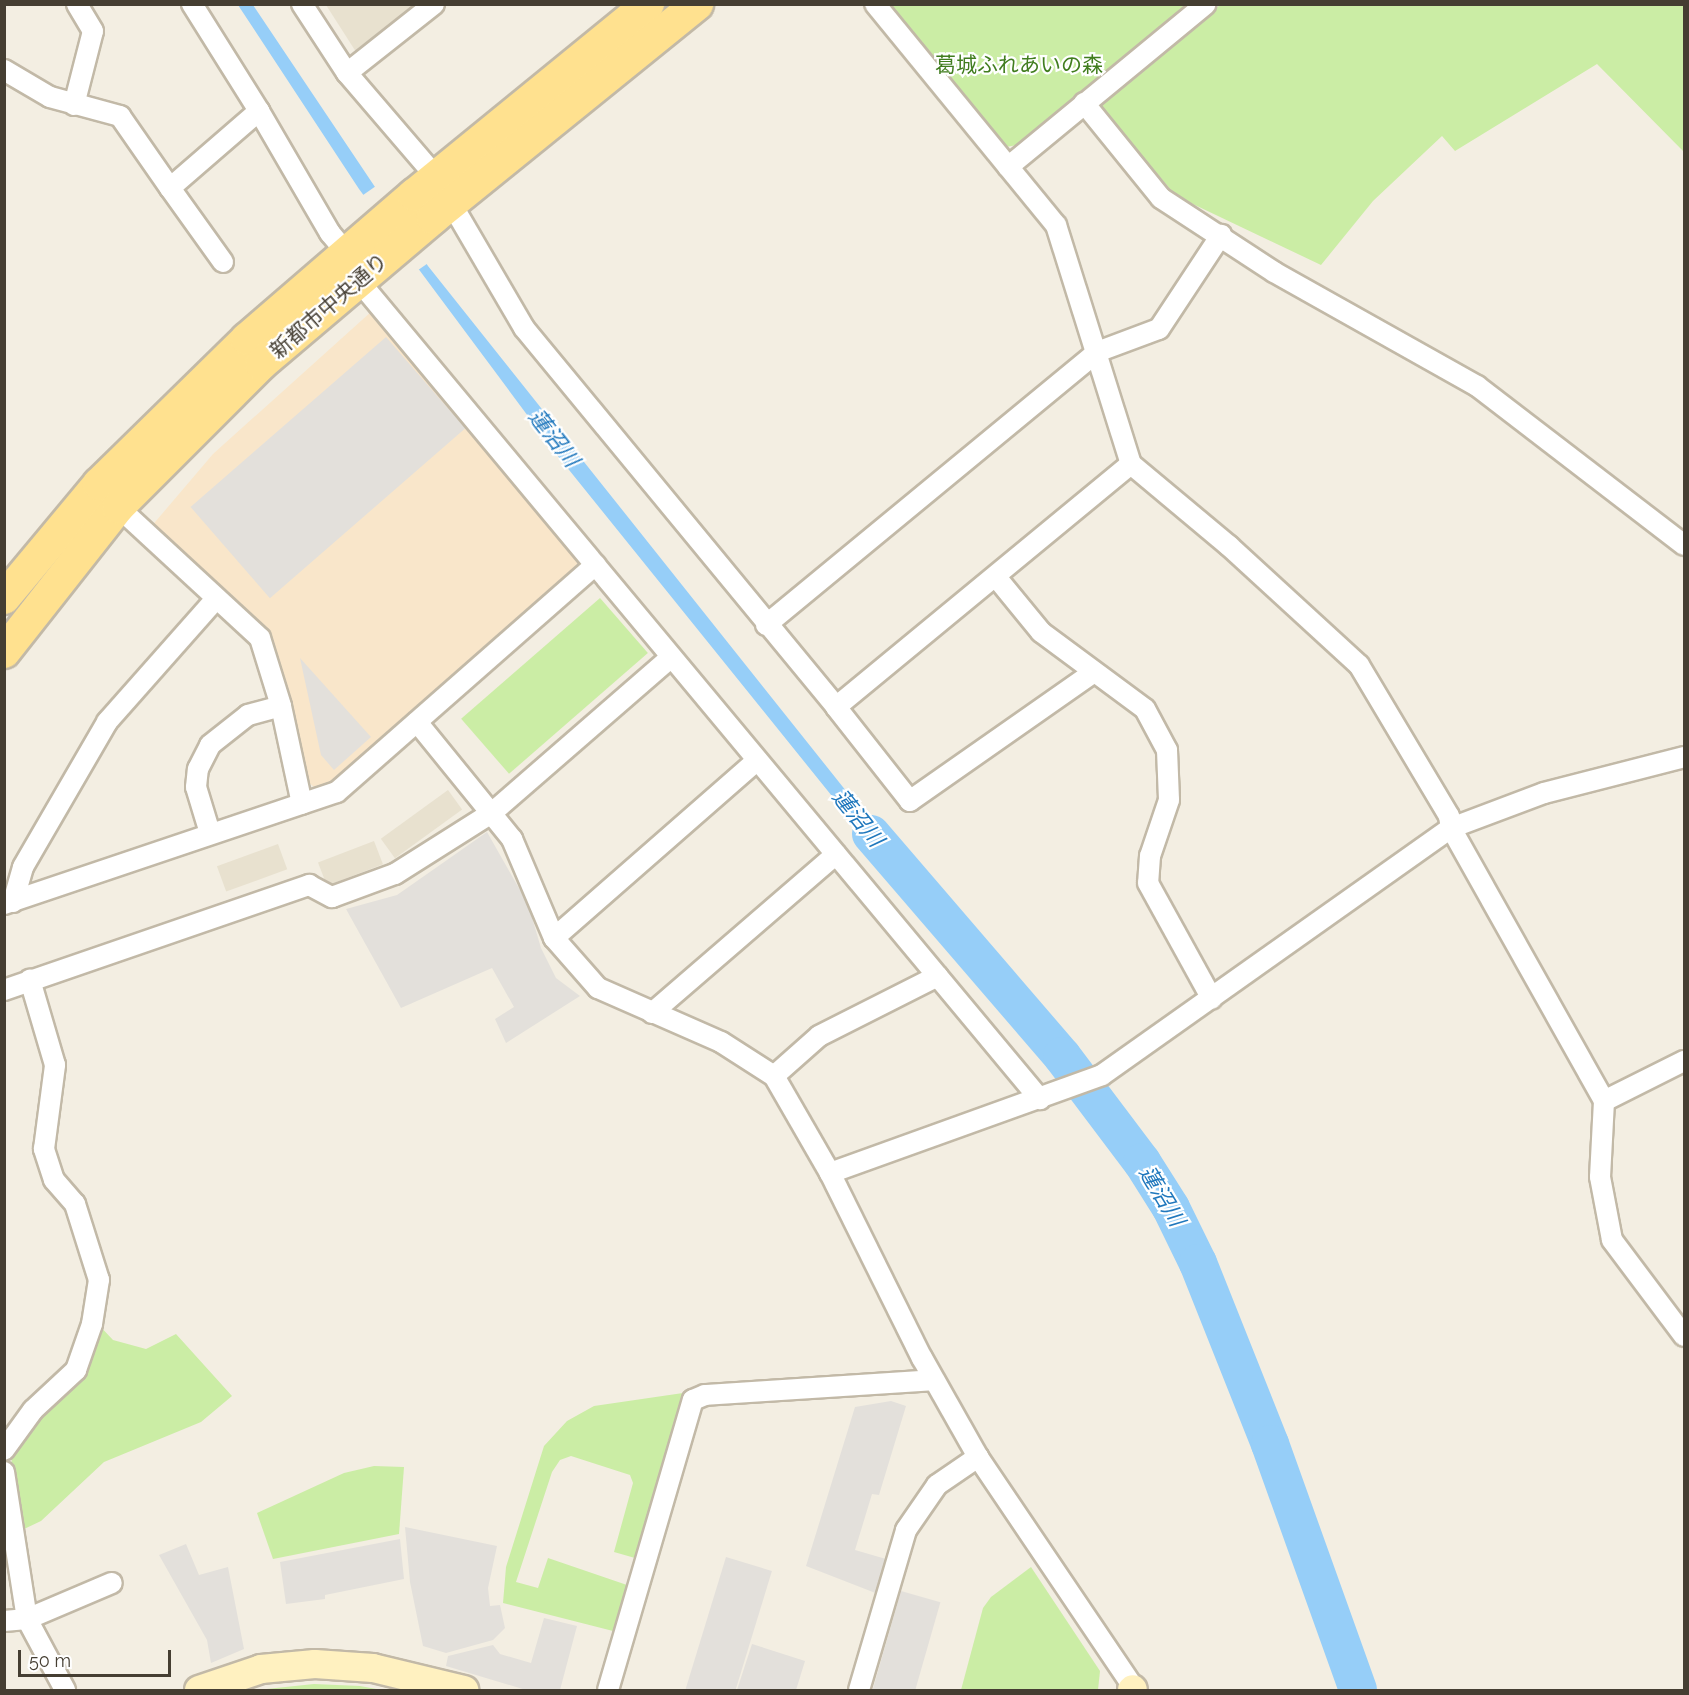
<!DOCTYPE html>
<html>
<head>
<meta charset="utf-8">
<style>
  body { margin:0 }
  #map { position:relative; width:1689px; height:1695px; overflow:hidden; background:#f3eee2; font-family:Raleway,"Noto Sans JP",sans-serif }
  div>[style] { position:absolute }
  .residential>* { inset:0; background:#e8e1cf; transform-origin:0 0 }
  .commercial>* { inset:0; background:#f9e6ca }
  .green>* { inset:0; background:#cbeda5; transform-origin:0 0 }
  .parking>* { inset:0; background:#e3e0db; transform-origin:0 0 }
  .water>* { inset:0; background:#96cef8 }
  .pier>* { inset:0; background:#f3eee2; transform-origin:0 0 }
  .river>* { height:38px; margin:-19px; padding:0 19px; transform-origin:19px; border-radius:19px; background:#96cef8 }
  .roads { filter:drop-shadow(2px 0 #c2b9a7) drop-shadow(-2px 0 #c2b9a7) drop-shadow(0 2px #c2b9a7) drop-shadow(0 -2px #c2b9a7) }
  .street>* { height:20px; margin:-10px; padding:0 10px; transform-origin:10px; border-radius:10px; background:#fff }
  .secondary>* { height:28px; margin:-14px; padding:0 14px; transform-origin:14px; border-radius:14px; background:#fff1c0 }
  .primary>* { height:32px; margin:-16px; padding:0 16px; transform-origin:16px; border-radius:16px; background:#ffe18f }
  span { translate:-50% -50%; white-space:nowrap; text-align:center; line-height:1.15; -webkit-text-stroke:4.5px #fff; paint-order:stroke }
  .park-label { font-size:21px; color:#417d1f }
  .street-label { font-size:21px; color:#453e32 }
  .water-label { font-size:22px; color:#2078bd; font-style:italic }
  .frame { position:absolute; inset:0; border:6px solid #453e32; pointer-events:none }
  .scale { position:absolute; left:18px; top:1650px; width:153px; height:27px; box-sizing:border-box; border:3px solid #453e32; border-top:0; padding-left:8px; font-size:18px; line-height:21px; white-space:nowrap; color:#453e32; -webkit-text-stroke:4px #fff; paint-order:stroke }
</style>
</head>
<body>
<div id="map">
  <div class="residential">
    <i style="clip-path:polygon(326px 5px,420px 5px,358px 55px)"></i>
    <i style="left:448px;top:790px;width:24px;height:83px;rotate:54deg"></i>
    <i style="left:374px;top:841px;width:25px;height:60px;rotate:69deg"></i>
    <i style="left:278px;top:844px;width:27px;height:65px;rotate:70deg"></i>
  </div>
  <div class="commercial">
    <i style="clip-path:polygon(372px 311px,582px 564px,335px 780px,314px 787px,308px 782px,269px 631px,150px 528px,213px 454px)"></i>
  </div>
  <div class="green">
    <i style="clip-path:polygon(890px 5px,1188px 5px,1017px 145px,1006px 147px)"></i>
    <i style="clip-path:polygon(1220px 5px,1684px 5px,1684px 152px,1597px 64px,1455px 151px,1442px 136px,1373px 201px,1321px 265px,1176px 196px,1101px 108px,1104px 99px)"></i>
    <i style="left:600px;top:598px;width:73px;height:184px;rotate:49deg"></i>
    <i style="clip-path:polygon(96px 1322px,113px 1340px,146px 1349px,176px 1334px,232px 1396px,201px 1422px,104px 1462px,41px 1521px,22px 1530px,11px 1465px,13px 1452px)"></i>
    <i style="clip-path:polygon(683px 1393px,635px 1558px,614px 1552px,633px 1483px,630px 1475px,571px 1456px,560px 1460px,552px 1472px,516px 1582px,538px 1588px,548px 1558px,627px 1585px,613px 1631px,503px 1603px,506px 1567px,544px 1446px,567px 1421px,594px 1406px)"></i>
    <i style="clip-path:polygon(374px 1466px,404px 1467px,399px 1534px,273px 1559px,257px 1513px,344px 1473px)"></i>
    <i style="clip-path:polygon(1031px 1567px,1100px 1671px,1098px 1690px,961px 1690px,983px 1608px,991px 1597px)"></i>
    <i style="clip-path:polygon(314px 1684px,360px 1686px,382px 1690px,257px 1690px)"></i>
  </div>
  <div class="parking">
    <i style="left:386px;top:337px;width:121px;height:259px;rotate:49deg"></i>
    <i style="clip-path:polygon(300px 658px,371px 737px,334px 770px,321px 755px)"></i>
    <i style="clip-path:polygon(487px 832px,528px 904px,541px 948px,556px 978px,580px 996px,506px 1043px,495px 1019px,514px 1007px,492px 968px,401px 1008px,346px 909px,397px 895px)"></i>
    <i style="clip-path:polygon(891px 1401px,906px 1406px,879px 1495px,872px 1494px,855px 1550px,886px 1559px,878px 1594px,806px 1566px,855px 1407px)"></i>
    <i style="clip-path:polygon(405px 1527px,497px 1546px,488px 1588px,490px 1606px,500px 1605px,505px 1628px,493px 1640px,446px 1653px,423px 1646px,410px 1582px)"></i>
    <i style="clip-path:polygon(400px 1539px,404px 1579px,325px 1595px,325px 1599px,286px 1604px,280px 1562px)"></i>
    <i style="clip-path:polygon(186px 1544px,199px 1575px,228px 1567px,244px 1649px,211px 1663px,207px 1640px,159px 1555px)"></i>
    <i style="left:726px;top:1557px;width:48px;height:139px;rotate:17deg"></i>
    <i style="left:901px;top:1591px;width:41px;height:103px;rotate:16deg"></i>
    <i style="clip-path:polygon(544px 1618px,577px 1626px,560px 1690px,526px 1690px,446px 1666px,448px 1656px,493px 1645px,500px 1654px,531px 1663px)"></i>
    <i style="clip-path:polygon(752px 1644px,805px 1661px,796px 1690px,737px 1690px)"></i>
  </div>
  <div class="water">
    <i style="clip-path:polygon(238px 5px,253px 5px,428px 266px,909px 870px,898px 878px,557px 455px,359px 189px)"></i>
  </div>
  <div class="pier">
    <i style="left:376px;top:186px;width:93px;height:18px;rotate:55deg"></i>
  </div>
  <div class="river">
    <i style="left:871px;top:834px;width:293px;rotate:49.3deg"></i>
    <i style="left:1062px;top:1056px;width:133px;rotate:53deg"></i>
    <i style="left:1142px;top:1162px;width:54px;rotate:57.8deg"></i>
    <i style="left:1171px;top:1208px;width:61px;rotate:63.9deg"></i>
    <i style="left:1198px;top:1263px;width:195px;rotate:68.3deg"></i>
    <i style="left:1270px;top:1444px;width:261px;rotate:70.3deg"></i>
  </div>
  <div class="roads">
    <div class="street">
      <i style="left:192px;top:4px;width:126px;rotate:57.9deg"></i>
      <i style="left:302px;top:4px;width:82px;rotate:56.9deg"></i>
      <i style="left:347px;top:73px;width:137px;rotate:49.4deg"></i>
      <i style="left:875px;top:4px;width:286px;rotate:50.7deg"></i>
      <i style="left:1056px;top:225px;width:250px;rotate:72.6deg"></i>
      <i style="left:1131px;top:464px;width:128px;rotate:39.9deg"></i>
      <i style="left:1229px;top:546px;width:176px;rotate:42.5deg"></i>
      <i style="left:1359px;top:665px;width:176px;rotate:59.2deg"></i>
      <i style="left:1449px;top:816px;width:12px;rotate:81deg"></i>
      <i style="left:1451px;top:828px;width:313px;rotate:60.7deg"></i>
      <i style="left:1604px;top:1101px;width:76px;rotate:93deg"></i>
      <i style="left:1600px;top:1177px;width:64px;rotate:79.2deg"></i>
      <i style="left:1612px;top:1240px;width:120px;rotate:53.1deg"></i>
      <i style="left:4px;top:70px;width:53px;rotate:30.4deg"></i>
      <i style="left:50px;top:97px;width:73px;rotate:15.2deg"></i>
      <i style="left:120px;top:116px;width:88px;rotate:55.2deg"></i>
      <i style="left:170px;top:188px;width:118px;rotate:-40.9deg"></i>
      <i style="left:259px;top:111px;width:141px;rotate:59.8deg"></i>
      <i style="left:330px;top:233px;width:25px;rotate:50deg"></i>
      <i style="left:347px;top:73px;width:111px;rotate:-38.4deg"></i>
      <i style="left:1084px;top:103px;width:122px;rotate:51deg"></i>
      <i style="left:1161px;top:198px;width:135px;rotate:33.2deg"></i>
      <i style="left:1274px;top:272px;width:233px;rotate:29.3deg"></i>
      <i style="left:1477px;top:386px;width:261px;rotate:37.5deg"></i>
      <i style="left:74px;top:105px;width:76px;rotate:-75.6deg"></i>
      <i style="left:93px;top:31px;width:31px;rotate:-121deg"></i>
      <i style="left:1008px;top:167px;width:256px;rotate:-39.5deg"></i>
      <i style="left:170px;top:188px;width:91px;rotate:54.4deg"></i>
      <i style="left:451px;top:203px;width:145px;rotate:59.7deg"></i>
      <i style="left:524px;top:328px;width:491px;rotate:50.5deg"></i>
      <i style="left:358px;top:280px;width:1066px;rotate:50.22deg"></i>
      <i style="left:118px;top:507px;width:193px;rotate:42.7deg"></i>
      <i style="left:260px;top:638px;width:71px;rotate:72.8deg"></i>
      <i style="left:281px;top:706px;width:100px;rotate:77.9deg"></i>
      <i style="left:996px;top:577px;width:71px;rotate:50.7deg"></i>
      <i style="left:1041px;top:632px;width:129px;rotate:36.5deg"></i>
      <i style="left:1145px;top:709px;width:47px;rotate:61.8deg"></i>
      <i style="left:1167px;top:750px;width:50px;rotate:87.7deg"></i>
      <i style="left:1169px;top:800px;width:59px;rotate:108.7deg"></i>
      <i style="left:1150px;top:856px;width:27px;rotate:94deg"></i>
      <i style="left:1148px;top:883px;width:132px;rotate:61.1deg"></i>
      <i style="left:766px;top:625px;width:429px;rotate:-39.5deg"></i>
      <i style="left:1097px;top:352px;width:66px;rotate:-20.4deg"></i>
      <i style="left:1159px;top:329px;width:113px;rotate:-56.6deg"></i>
      <i style="left:1094px;top:672px;width:225px;rotate:145deg"></i>
      <i style="left:910px;top:801px;width:120px;rotate:-128.2deg"></i>
      <i style="left:836px;top:707px;width:382px;rotate:-39.5deg"></i>
      <i style="left:417px;top:722px;width:151px;rotate:50.9deg"></i>
      <i style="left:512px;top:839px;width:108px;rotate:67deg"></i>
      <i style="left:554px;top:938px;width:67px;rotate:48.7deg"></i>
      <i style="left:598px;top:988px;width:134px;rotate:23.7deg"></i>
      <i style="left:721px;top:1042px;width:63px;rotate:32.7deg"></i>
      <i style="left:774px;top:1076px;width:112px;rotate:60deg"></i>
      <i style="left:830px;top:1173px;width:207px;rotate:63.6deg"></i>
      <i style="left:922px;top:1358px;width:114px;rotate:60.5deg"></i>
      <i style="left:978px;top:1457px;width:281px;rotate:56deg"></i>
      <i style="left:210px;top:833px;width:48px;rotate:-106.9deg"></i>
      <i style="left:196px;top:787px;width:18px;rotate:-84deg"></i>
      <i style="left:198px;top:769px;width:27px;rotate:-63deg"></i>
      <i style="left:210px;top:745px;width:48px;rotate:-38.3deg"></i>
      <i style="left:248px;top:715px;width:34px;rotate:-15deg"></i>
      <i style="left:13px;top:902px;width:36px;rotate:-74deg"></i>
      <i style="left:23px;top:867px;width:168px;rotate:-59.9deg"></i>
      <i style="left:107px;top:722px;width:164px;rotate:-48.5deg"></i>
      <i style="left:4px;top:904px;width:351px;rotate:-18.6deg"></i>
      <i style="left:337px;top:792px;width:344px;rotate:-41.3deg"></i>
      <i style="left:554px;top:938px;width:270px;rotate:-41.2deg"></i>
      <i style="left:4px;top:990px;width:323px;rotate:-19deg"></i>
      <i style="left:309px;top:885px;width:26px;rotate:28deg"></i>
      <i style="left:332px;top:897px;width:67px;rotate:-20.1deg"></i>
      <i style="left:395px;top:874px;width:116px;rotate:-32.3deg"></i>
      <i style="left:493px;top:812px;width:236px;rotate:-41deg"></i>
      <i style="left:652px;top:1013px;width:243px;rotate:-40.8deg"></i>
      <i style="left:774px;top:1076px;width:60px;rotate:-41.6deg"></i>
      <i style="left:819px;top:1036px;width:133px;rotate:-26.8deg"></i>
      <i style="left:1604px;top:1101px;width:89px;rotate:-26.6deg"></i>
      <i style="left:830px;top:1173px;width:289px;rotate:-19.8deg"></i>
      <i style="left:1102px;top:1075px;width:428px;rotate:-35.3deg"></i>
      <i style="left:1451px;top:828px;width:99px;rotate:-20.6deg"></i>
      <i style="left:1544px;top:793px;width:145px;rotate:-14.4deg"></i>
      <i style="left:4px;top:1450px;width:49px;rotate:-54.1deg"></i>
      <i style="left:33px;top:1410px;width:59px;rotate:-42.9deg"></i>
      <i style="left:76px;top:1370px;width:49px;rotate:-70.8deg"></i>
      <i style="left:92px;top:1324px;width:45px;rotate:-81deg"></i>
      <i style="left:99px;top:1280px;width:80px;rotate:-107.5deg"></i>
      <i style="left:75px;top:1204px;width:32px;rotate:-131deg"></i>
      <i style="left:54px;top:1180px;width:33px;rotate:-108deg"></i>
      <i style="left:44px;top:1149px;width:85px;rotate:-82.5deg"></i>
      <i style="left:55px;top:1065px;width:89px;rotate:-106.4deg"></i>
      <i style="left:4px;top:1472px;width:149px;rotate:81.1deg"></i>
      <i style="left:27px;top:1619px;width:92px;rotate:-23deg"></i>
      <i style="left:4px;top:1621px;width:23px;rotate:-5deg"></i>
      <i style="left:27px;top:1619px;width:81px;rotate:61.8deg"></i>
      <i style="left:608px;top:1690px;width:302px;rotate:-73.7deg"></i>
      <i style="left:693px;top:1400px;width:13px;rotate:-23deg"></i>
      <i style="left:705px;top:1395px;width:229px;rotate:-3.7deg"></i>
      <i style="left:859px;top:1690px;width:167px;rotate:-73.6deg"></i>
      <i style="left:906px;top:1530px;width:55px;rotate:-55.4deg"></i>
      <i style="left:937px;top:1485px;width:50px;rotate:-34.3deg"></i>
    </div>
    <div class="secondary">
      <i style="left:199px;top:1690px;width:65px;rotate:-18.7deg"></i>
      <i style="left:261px;top:1669px;width:54px;rotate:-5.3deg"></i>
      <i style="left:315px;top:1664px;width:58px;rotate:3.9deg"></i>
      <i style="left:373px;top:1668px;width:94px;rotate:13.6deg"></i>
      <i style="left:1132px;top:1690px;width:1px;rotate:-45deg"></i>
    </div>
    <div class="primary">
      <i style="left:4px;top:598px;width:148px;rotate:-50.2deg"></i>
      <i style="left:99px;top:484px;width:207px;rotate:-44.4deg"></i>
      <i style="left:247px;top:339px;width:221px;rotate:-40.8deg"></i>
      <i style="left:414px;top:195px;width:302px;rotate:-39.2deg"></i>
      <i style="left:4px;top:652px;width:184px;rotate:-51.8deg"></i>
      <i style="left:118px;top:507px;width:202px;rotate:-45deg"></i>
      <i style="left:261px;top:364px;width:226px;rotate:-40.3deg"></i>
      <i style="left:433px;top:218px;width:340px;rotate:-39deg"></i>
    </div>
  </div>
  <div class="park-label">
    <span style="left:1019px;top:65px">葛城ふれあいの森</span>
  </div>
  <div class="street-label">
    <span style="left:329px;top:306px;rotate:-41deg">新都市中央通り</span>
  </div>
  <div class="water-label">
    <span style="left:554px;top:438px;rotate:52deg">蓮沼川</span>
    <span style="left:858px;top:818px;rotate:51deg">蓮沼川</span>
    <span style="left:1162px;top:1196px;rotate:59deg">蓮沼川</span>
  </div>
  <div class="frame"></div>
  <div class="scale">50 m</div>
</div>
</body>
</html>
